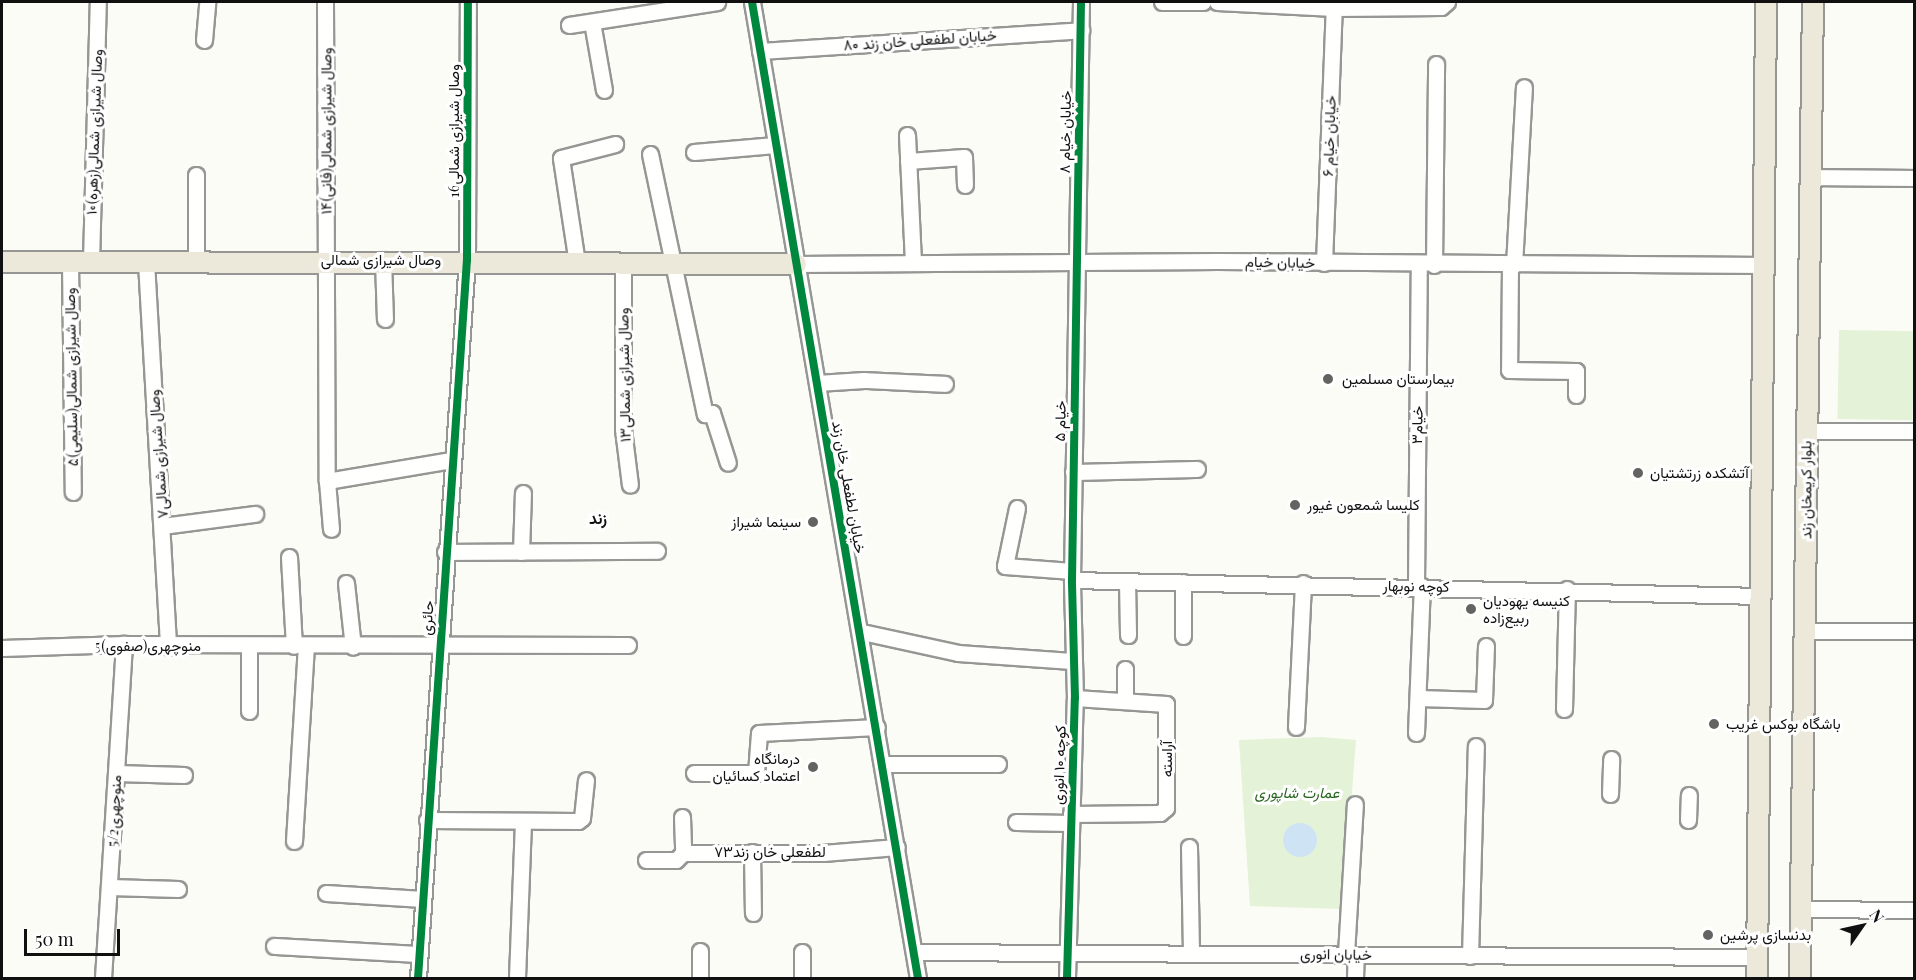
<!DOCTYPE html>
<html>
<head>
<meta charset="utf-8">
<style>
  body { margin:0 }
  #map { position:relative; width:1916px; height:980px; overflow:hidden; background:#fcfcf7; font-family:"Playfair Display",Vazirmatn,serif }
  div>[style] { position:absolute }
  .green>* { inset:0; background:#e4f2d7; transform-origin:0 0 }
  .water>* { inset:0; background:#cee4f5 }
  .round { border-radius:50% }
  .roads { filter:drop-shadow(2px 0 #969694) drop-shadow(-2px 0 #969694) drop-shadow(0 2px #969694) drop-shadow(0 -2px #969694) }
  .minor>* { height:15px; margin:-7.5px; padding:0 7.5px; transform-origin:7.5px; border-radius:7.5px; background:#fffffe }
  .major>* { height:20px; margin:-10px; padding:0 10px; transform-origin:10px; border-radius:10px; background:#ece9db }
  .cycleway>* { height:8px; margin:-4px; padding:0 4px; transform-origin:4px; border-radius:4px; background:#00873e }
  .dots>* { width:16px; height:16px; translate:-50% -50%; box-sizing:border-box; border:3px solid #fff; border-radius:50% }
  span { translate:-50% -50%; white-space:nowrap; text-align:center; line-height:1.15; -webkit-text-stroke:6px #fff; paint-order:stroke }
  .street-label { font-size:15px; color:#101010 }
  .poi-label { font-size:15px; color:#101010 }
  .left { translate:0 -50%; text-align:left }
  .right { translate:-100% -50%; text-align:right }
  .park-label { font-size:15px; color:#296721; font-style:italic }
  .neighbourhood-label { font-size:16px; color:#101010; font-weight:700 }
  .frame { position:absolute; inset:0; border:3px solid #101010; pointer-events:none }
  .north { position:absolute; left:1832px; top:896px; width:60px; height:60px; -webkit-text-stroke:4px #fff; paint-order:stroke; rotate:56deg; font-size:16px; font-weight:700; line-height:24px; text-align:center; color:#101010 }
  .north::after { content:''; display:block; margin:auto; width:21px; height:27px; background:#101010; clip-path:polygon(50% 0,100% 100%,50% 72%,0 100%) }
  .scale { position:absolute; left:24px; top:929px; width:96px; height:27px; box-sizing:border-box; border:3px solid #101010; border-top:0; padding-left:8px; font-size:18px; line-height:21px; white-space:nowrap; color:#101010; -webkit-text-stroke:4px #fff; paint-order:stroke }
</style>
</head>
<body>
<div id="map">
  <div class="green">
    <i style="left:1839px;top:330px;width:75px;height:89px;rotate:1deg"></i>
    <i style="clip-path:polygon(1321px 737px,1356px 740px,1343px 909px,1250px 906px,1239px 740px)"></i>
  </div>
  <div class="water">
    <i class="round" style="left:1283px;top:823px;width:34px;height:34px"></i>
  </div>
  <div class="roads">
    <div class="minor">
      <i style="left:325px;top:2px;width:479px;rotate:89.8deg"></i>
      <i style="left:327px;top:481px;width:48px;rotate:85.2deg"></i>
      <i style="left:752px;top:2px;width:990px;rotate:80.35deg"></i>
      <i style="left:1162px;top:2px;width:41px"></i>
      <i style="left:1217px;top:2px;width:117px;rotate:2.9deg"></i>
      <i style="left:1334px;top:8px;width:107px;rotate:-0.5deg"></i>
      <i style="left:1441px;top:7px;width:8px;rotate:-40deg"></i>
      <i style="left:592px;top:22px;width:69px;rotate:80deg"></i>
      <i style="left:569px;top:25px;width:150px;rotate:-8.8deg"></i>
      <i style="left:204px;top:40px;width:38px;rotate:-85deg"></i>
      <i style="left:760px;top:51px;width:322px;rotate:-3.7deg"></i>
      <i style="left:907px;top:135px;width:126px;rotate:87.3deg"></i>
      <i style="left:694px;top:152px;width:81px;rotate:-4.9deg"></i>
      <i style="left:650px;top:154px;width:266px;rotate:78.1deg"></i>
      <i style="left:705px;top:414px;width:7px;rotate:-8deg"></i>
      <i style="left:712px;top:413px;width:52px;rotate:72.3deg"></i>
      <i style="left:908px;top:161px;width:56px;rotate:-4.1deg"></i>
      <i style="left:964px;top:157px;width:28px;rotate:88deg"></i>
      <i style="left:196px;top:175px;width:87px;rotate:90deg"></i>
      <i style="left:1811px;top:177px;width:103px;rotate:0.6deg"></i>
      <i style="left:383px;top:260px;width:59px;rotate:88.1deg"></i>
      <i style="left:70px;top:262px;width:230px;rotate:89.3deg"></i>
      <i style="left:91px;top:262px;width:260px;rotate:-88.5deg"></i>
      <i style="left:146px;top:262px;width:385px;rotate:86.7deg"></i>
      <i style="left:577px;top:263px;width:106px;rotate:-98.7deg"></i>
      <i style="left:561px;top:158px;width:56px;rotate:-14.5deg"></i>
      <i style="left:1324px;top:263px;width:255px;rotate:-87.8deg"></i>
      <i style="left:623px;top:264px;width:165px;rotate:90deg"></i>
      <i style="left:623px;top:429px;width:56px;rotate:82.9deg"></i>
      <i style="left:796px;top:264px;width:421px;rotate:-0.4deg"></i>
      <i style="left:1217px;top:261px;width:547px;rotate:0.42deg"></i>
      <i style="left:1434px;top:265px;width:201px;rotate:-89.4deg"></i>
      <i style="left:1510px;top:265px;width:105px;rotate:90.5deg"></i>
      <i style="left:1509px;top:370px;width:67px;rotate:0.9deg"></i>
      <i style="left:1576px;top:371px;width:24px;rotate:90deg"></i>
      <i style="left:1514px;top:265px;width:178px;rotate:-86.8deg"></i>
      <i style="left:817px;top:383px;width:47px;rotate:-3.7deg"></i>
      <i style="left:864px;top:380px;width:81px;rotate:2.8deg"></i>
      <i style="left:1806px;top:431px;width:108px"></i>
      <i style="left:1073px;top:472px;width:124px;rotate:-1.4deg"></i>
      <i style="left:327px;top:481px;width:126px;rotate:-9.6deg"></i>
      <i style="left:1017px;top:508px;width:59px;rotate:101.7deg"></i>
      <i style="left:1005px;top:566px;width:67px;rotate:4.3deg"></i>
      <i style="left:162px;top:526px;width:94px;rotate:-7.4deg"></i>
      <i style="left:445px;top:552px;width:212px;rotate:-0.3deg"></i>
      <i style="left:521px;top:552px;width:59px;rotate:-88.1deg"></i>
      <i style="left:289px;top:557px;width:89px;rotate:86.8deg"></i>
      <i style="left:1072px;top:580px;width:688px;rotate:1.33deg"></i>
      <i style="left:1127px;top:581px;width:54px;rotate:88.9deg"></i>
      <i style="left:1183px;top:582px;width:54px;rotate:90deg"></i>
      <i style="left:346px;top:583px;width:64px;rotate:83.8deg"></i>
      <i style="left:1416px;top:586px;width:322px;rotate:-89.5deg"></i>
      <i style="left:1805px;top:631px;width:109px"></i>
      <i style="left:862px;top:632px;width:98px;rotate:12.3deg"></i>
      <i style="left:958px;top:653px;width:114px;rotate:4deg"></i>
      <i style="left:249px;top:646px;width:65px;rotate:90deg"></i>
      <i style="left:2px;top:648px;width:122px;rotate:-1.9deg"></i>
      <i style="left:124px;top:644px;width:504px;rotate:0.11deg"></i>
      <i style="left:1419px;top:698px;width:65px;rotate:1.8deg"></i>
      <i style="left:1484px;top:700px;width:54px;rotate:-87.9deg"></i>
      <i style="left:1125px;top:700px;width:31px;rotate:-90deg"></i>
      <i style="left:1564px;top:709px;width:120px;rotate:-88.6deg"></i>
      <i style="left:1296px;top:727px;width:144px;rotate:-87.2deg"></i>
      <i style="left:1416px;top:733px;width:147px;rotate:-87.7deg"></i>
      <i style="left:884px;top:764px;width:114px"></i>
      <i style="left:116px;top:773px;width:68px;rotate:1.7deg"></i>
      <i style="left:694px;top:773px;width:62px"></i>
      <i style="left:756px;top:773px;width:40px;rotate:-85.7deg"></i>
      <i style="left:759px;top:733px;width:118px;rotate:-2.9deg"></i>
      <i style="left:1610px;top:794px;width:35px;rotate:-88deg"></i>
      <i style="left:1071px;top:814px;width:89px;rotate:-0.6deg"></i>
      <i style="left:1160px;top:813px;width:8px;rotate:-40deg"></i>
      <i style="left:1166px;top:808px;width:104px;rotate:-90deg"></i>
      <i style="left:1166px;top:704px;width:91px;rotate:-176.2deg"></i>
      <i style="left:682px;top:817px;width:36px;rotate:88deg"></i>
      <i style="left:427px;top:820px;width:151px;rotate:0.4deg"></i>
      <i style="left:578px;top:821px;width:5px;rotate:-37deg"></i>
      <i style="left:582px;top:818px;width:38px;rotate:-84deg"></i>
      <i style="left:1688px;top:820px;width:25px;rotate:-88deg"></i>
      <i style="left:1016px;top:822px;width:54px;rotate:1.1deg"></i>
      <i style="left:294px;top:841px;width:195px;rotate:-86.5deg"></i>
      <i style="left:1189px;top:847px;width:105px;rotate:88.9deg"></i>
      <i style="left:752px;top:852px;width:61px;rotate:89.1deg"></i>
      <i style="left:646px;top:860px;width:30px"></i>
      <i style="left:676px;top:860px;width:10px;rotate:-45deg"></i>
      <i style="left:683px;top:853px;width:140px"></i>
      <i style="left:823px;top:853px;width:74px;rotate:-4.6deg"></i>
      <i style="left:109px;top:887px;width:69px;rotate:1.7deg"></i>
      <i style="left:326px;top:893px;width:97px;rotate:3.5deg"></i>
      <i style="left:1801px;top:909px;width:113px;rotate:0.5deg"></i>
      <i style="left:274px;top:946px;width:145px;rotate:3.2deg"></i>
      <i style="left:802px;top:952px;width:26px;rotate:90deg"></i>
      <i style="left:914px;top:952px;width:843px;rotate:0.34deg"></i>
      <i style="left:1346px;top:954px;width:150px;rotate:-86.6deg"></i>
      <i style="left:1470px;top:956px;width:210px;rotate:-88.4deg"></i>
      <i style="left:103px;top:978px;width:335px;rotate:-86.4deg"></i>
      <i style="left:418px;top:978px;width:720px;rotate:-86.1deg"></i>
      <i style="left:467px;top:260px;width:258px;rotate:-89.8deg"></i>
      <i style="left:517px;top:978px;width:156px;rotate:-87.8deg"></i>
      <i style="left:700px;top:978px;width:27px;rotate:-90deg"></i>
      <i style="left:1067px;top:978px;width:280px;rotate:-88.4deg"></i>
      <i style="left:1075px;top:698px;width:118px;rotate:-91.5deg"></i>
      <i style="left:1072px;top:580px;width:578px;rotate:-89.11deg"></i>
      <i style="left:1355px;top:978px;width:23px;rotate:-88deg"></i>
    </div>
    <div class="major">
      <i style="left:2px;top:262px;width:794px;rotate:0.14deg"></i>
      <i style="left:1757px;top:978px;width:976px;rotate:-89.47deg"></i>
      <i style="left:1800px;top:978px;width:976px;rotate:-89.24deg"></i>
    </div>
  </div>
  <div class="cycleway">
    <i style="left:752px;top:2px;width:990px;rotate:80.35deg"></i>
    <i style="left:418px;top:978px;width:720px;rotate:-86.1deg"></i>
    <i style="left:467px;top:260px;width:258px;rotate:-89.8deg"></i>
    <i style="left:1067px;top:978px;width:280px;rotate:-88.4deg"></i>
    <i style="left:1075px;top:698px;width:118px;rotate:-91.5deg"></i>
    <i style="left:1072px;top:580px;width:578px;rotate:-89.11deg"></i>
  </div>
  <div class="dots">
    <i style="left:1328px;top:379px;background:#636361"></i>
    <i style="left:1638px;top:473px;background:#636361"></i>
    <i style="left:1295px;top:505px;background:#636361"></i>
    <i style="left:813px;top:522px;background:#636361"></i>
    <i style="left:1471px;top:609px;background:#636361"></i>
    <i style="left:1714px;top:724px;background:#636361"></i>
    <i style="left:813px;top:767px;background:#636361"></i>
    <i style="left:1708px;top:935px;background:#636361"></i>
  </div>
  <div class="street-label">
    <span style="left:920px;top:40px;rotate:-4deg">خیابان لطفعلی خان زند ۸۰</span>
    <span style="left:326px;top:131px;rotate:-90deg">۱۴وصال شیرازی شمالی(فانی)</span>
    <span style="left:454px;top:131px;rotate:-90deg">وصال شیرازی شمالی16</span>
    <span style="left:94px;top:132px;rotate:-88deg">۱۰وصال شیرازی شمالی(زهره)</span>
    <span style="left:1065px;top:132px;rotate:-89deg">خیابان خیام ۸</span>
    <span style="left:1329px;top:136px;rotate:-88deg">خیابان خیام ۶</span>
    <span style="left:381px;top:260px">وصال شیرازی شمالی</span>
    <span style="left:1280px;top:262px;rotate:1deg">خیابان خیام</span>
    <span style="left:624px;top:375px;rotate:-91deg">وصال شیرازی شمالی۱۳</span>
    <span style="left:71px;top:377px;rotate:-91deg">۵وصال شیرازی شمالی(سلیمی)</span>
    <span style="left:1060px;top:421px;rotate:-89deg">۵ خیام</span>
    <span style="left:1417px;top:425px;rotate:-89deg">خیام۳</span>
    <span style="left:158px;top:454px;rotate:-94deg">وصال شیرازی شمالی۷</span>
    <span style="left:849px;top:487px;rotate:80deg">خیابان لطفعلی خان زند</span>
    <span style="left:1806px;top:490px;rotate:-90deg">بلوار کریمخان زند</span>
    <span style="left:1416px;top:586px;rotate:1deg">کوچه نوبهار</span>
    <span style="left:427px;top:618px;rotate:-86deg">حائری</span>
    <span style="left:148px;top:646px">5منوچهری(صفوی)</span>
    <span style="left:1167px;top:759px;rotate:-90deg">آراسته</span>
    <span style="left:1059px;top:765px;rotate:-88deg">کوچه ۱۰ انوری</span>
    <span style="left:114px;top:811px;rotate:-87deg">5/2منوچهری</span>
    <span style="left:770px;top:852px">لطفعلی خان زند۷۳</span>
    <span style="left:1336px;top:954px;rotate:1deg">خیابان انوری</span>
  </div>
  <div class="poi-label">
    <span class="left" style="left:1342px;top:379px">بیمارستان مسلمین</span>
    <span class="left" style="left:1650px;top:473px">آتشکده زرتشتیان</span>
    <span class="left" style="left:1307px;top:505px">کلیسا شمعون غیور</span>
    <span class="right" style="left:801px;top:522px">سینما شیراز</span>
    <span class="left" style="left:1483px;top:609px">کنیسه یهودیان<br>ربیع‌زاده</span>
    <span class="left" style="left:1726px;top:724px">باشگاه بوکس غریب</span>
    <span class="right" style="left:800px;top:767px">درمانگاه<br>اعتماد کسائیان</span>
    <span class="left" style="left:1720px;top:935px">بدنسازی پرشین</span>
  </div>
  <div class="park-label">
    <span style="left:1297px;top:793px">عمارت شاپوری</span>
  </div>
  <div class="neighbourhood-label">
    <span style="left:598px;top:518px">زند</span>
  </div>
  <div class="frame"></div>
  <div class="north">N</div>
  <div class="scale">50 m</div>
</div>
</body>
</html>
